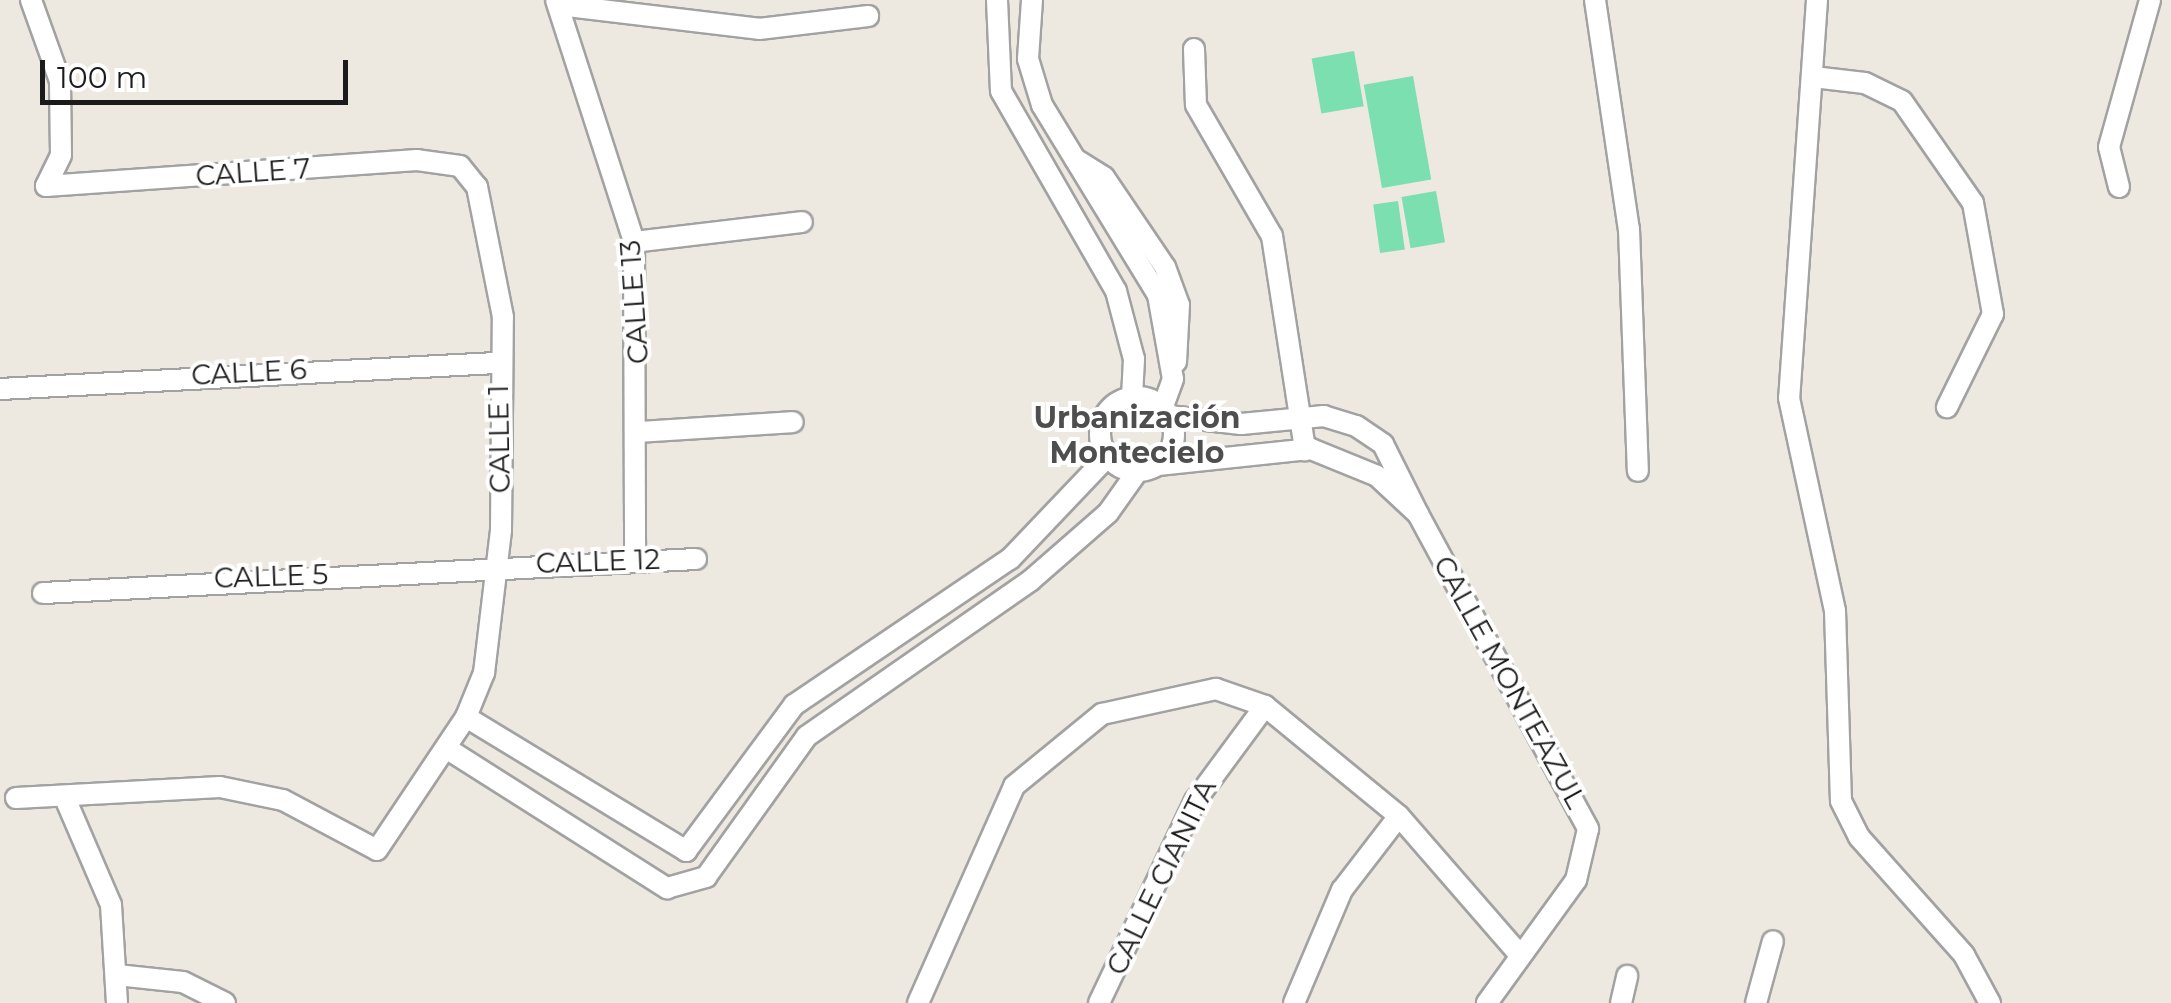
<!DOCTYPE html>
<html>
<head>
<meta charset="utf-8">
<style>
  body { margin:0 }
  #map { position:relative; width:2171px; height:1003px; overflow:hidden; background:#ede8e0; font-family:Montserrat,sans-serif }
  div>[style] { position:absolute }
  .pitch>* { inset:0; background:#7bdfaf; transform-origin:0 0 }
  .roads { filter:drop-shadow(2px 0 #a2a2a2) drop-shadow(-2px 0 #a2a2a2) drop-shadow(0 2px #a2a2a2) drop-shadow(0 -2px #a2a2a2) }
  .street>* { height:20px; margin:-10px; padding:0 10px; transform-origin:10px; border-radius:10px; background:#fff }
  .street>.ring { margin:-10px; padding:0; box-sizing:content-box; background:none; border:20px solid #fff; border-radius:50% }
  span { translate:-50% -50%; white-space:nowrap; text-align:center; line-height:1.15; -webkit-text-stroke:8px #fff; paint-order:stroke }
  .street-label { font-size:28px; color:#1b1b1b }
  .neighbourhood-label { font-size:30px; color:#4e4e4e; font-weight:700 }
  .scale { position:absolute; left:40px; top:60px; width:308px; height:45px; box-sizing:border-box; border:5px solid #1b1b1b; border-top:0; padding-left:12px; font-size:30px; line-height:35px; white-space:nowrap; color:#1b1b1b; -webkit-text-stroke:8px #fff; paint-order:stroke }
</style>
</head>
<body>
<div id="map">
  <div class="pitch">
    <i style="left:1354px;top:51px;width:56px;height:43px;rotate:80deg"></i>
    <i style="left:1413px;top:76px;width:105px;height:50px;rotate:80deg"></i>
    <i style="left:1436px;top:191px;width:52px;height:35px;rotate:80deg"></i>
    <i style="left:1398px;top:201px;width:49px;height:25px;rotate:82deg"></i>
  </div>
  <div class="roads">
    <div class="street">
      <i style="left:556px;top:0;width:254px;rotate:72.1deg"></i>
      <i style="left:634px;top:242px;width:313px;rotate:89.8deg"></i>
      <i style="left:997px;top:0;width:91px;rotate:87.5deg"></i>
      <i style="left:1001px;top:91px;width:231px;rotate:60.1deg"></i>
      <i style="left:1116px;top:291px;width:70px;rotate:75.2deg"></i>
      <i style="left:1134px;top:359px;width:38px;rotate:93deg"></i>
      <i style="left:1032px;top:0;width:59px;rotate:93.9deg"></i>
      <i style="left:1028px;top:59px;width:48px;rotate:73.1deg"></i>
      <i style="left:1042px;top:105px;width:223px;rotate:58.6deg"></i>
      <i style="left:1158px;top:295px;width:85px;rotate:79.9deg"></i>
      <i style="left:1173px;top:379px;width:30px;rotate:110deg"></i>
      <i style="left:1595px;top:0;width:232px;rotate:81.6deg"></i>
      <i style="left:1629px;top:229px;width:242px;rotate:87.9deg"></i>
      <i style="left:1817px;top:0;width:399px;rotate:94deg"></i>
      <i style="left:1789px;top:398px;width:218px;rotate:77.8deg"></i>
      <i style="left:1835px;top:611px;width:190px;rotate:88.2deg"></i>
      <i style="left:1841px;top:801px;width:40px;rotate:63.4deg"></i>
      <i style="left:1859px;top:837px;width:158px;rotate:48.3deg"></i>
      <i style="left:1964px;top:955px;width:55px;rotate:61.6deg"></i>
      <i style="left:559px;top:5px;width:201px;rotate:6.8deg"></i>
      <i style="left:759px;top:29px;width:110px;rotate:-6.8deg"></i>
      <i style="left:1194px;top:49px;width:56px;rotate:88deg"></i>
      <i style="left:1196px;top:105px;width:151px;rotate:59.9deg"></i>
      <i style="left:1272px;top:236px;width:217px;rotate:81.2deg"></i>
      <i style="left:1813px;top:77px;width:52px;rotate:6.6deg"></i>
      <i style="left:1865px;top:83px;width:41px;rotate:25.9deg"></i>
      <i style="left:1902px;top:101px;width:124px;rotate:55.2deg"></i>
      <i style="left:1973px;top:203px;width:113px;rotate:79.8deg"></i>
      <i style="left:1993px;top:314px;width:104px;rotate:116.3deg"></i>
      <i style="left:1075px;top:159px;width:34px;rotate:32deg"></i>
      <i style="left:1104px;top:177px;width:109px;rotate:55.9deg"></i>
      <i style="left:1165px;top:267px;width:40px;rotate:69.8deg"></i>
      <i style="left:1179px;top:305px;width:57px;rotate:93deg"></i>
      <i style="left:2119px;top:187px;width:41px;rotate:-104deg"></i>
      <i style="left:2109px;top:147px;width:153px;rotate:-74.4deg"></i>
      <i style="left:634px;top:242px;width:169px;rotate:-6.8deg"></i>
      <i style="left:0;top:389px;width:499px;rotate:-3deg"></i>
      <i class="ring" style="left:1100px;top:397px;width:54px;height:54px"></i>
      <i style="left:639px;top:432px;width:154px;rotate:-3.7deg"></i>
      <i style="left:1158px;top:465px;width:154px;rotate:-6deg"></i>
      <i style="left:1311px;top:449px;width:71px;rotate:22.2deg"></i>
      <i style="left:1377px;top:476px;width:56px;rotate:42.8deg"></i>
      <i style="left:1418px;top:514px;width:78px;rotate:-116.6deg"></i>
      <i style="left:1383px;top:444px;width:32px;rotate:-146deg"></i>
      <i style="left:1356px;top:426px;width:34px;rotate:-163deg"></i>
      <i style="left:1324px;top:416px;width:83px;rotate:174.5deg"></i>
      <i style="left:1241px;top:424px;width:71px;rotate:-173.6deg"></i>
      <i style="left:1418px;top:514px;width:358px;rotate:61.6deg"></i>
      <i style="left:1588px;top:829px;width:52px;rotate:103.2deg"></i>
      <i style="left:1576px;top:880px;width:152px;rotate:125.9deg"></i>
      <i style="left:43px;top:593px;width:654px;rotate:-2.98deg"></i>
      <i style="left:466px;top:717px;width:258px;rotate:31.3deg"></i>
      <i style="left:686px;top:851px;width:182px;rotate:-53.5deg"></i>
      <i style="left:794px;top:705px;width:261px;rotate:-34.1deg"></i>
      <i style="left:1010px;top:559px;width:141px;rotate:-46.4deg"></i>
      <i style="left:446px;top:748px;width:262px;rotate:32.4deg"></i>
      <i style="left:667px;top:888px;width:41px;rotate:-15.8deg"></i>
      <i style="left:706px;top:877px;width:173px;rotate:-54.4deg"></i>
      <i style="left:807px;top:736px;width:272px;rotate:-34.8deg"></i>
      <i style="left:1030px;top:581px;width:103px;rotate:-41.1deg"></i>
      <i style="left:1108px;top:513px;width:50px;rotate:-54.7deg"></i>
      <i style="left:16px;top:798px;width:204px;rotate:-3.1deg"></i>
      <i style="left:220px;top:787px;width:64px;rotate:11.7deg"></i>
      <i style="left:283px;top:800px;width:106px;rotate:28deg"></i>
      <i style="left:377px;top:850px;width:160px;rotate:-56.2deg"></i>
      <i style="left:466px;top:717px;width:48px;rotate:-67.8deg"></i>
      <i style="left:484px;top:673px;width:144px;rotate:-83.2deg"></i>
      <i style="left:501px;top:530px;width:213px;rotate:-89.5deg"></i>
      <i style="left:503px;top:317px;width:133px;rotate:-101.3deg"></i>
      <i style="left:477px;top:187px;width:27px;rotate:-129deg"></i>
      <i style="left:460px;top:166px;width:43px;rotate:-172.1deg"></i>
      <i style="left:417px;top:160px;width:372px;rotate:176deg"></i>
      <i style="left:46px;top:186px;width:34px;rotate:-64deg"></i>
      <i style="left:61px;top:155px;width:74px;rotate:-90.8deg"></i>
      <i style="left:60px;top:81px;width:86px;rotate:-109.7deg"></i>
      <i style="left:65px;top:798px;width:116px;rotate:66.7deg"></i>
      <i style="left:111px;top:905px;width:98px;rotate:86.5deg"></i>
      <i style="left:117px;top:975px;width:66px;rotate:6.1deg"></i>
      <i style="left:183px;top:982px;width:47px;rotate:26.6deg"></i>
      <i style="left:918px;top:1003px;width:237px;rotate:-66.1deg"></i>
      <i style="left:1014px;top:786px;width:114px;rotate:-39.3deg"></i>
      <i style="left:1102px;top:714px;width:117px;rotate:-12.4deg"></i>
      <i style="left:1216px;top:689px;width:52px;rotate:19.1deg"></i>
      <i style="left:1265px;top:706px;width:173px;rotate:39.4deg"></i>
      <i style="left:1399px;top:816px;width:181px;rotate:49deg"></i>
      <i style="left:1099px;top:1003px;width:224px;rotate:-64.6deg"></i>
      <i style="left:1195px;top:801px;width:118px;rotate:-53.6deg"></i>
      <i style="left:1294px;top:1003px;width:123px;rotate:-67deg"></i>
      <i style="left:1342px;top:890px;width:93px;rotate:-52.4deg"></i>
      <i style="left:1621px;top:1003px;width:28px;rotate:-77deg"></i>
      <i style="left:1756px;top:1003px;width:64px;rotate:-74.7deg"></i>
    </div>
  </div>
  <div class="street-label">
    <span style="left:253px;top:172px;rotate:-4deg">CALLE 7</span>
    <span style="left:634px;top:302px;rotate:-94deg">CALLE 13</span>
    <span style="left:249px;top:372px;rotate:-3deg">CALLE 6</span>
    <span style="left:499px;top:439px;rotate:-91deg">CALLE 1</span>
    <span style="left:598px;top:561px;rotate:-2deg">CALLE 12</span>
    <span style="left:271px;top:576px;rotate:-2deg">CALLE 5</span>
    <span style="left:1510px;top:682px;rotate:61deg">CALLE MONTEAZUL</span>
    <span style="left:1161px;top:877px;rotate:-64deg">CALLE CIANITA</span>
  </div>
  <div class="neighbourhood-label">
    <span style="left:1137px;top:435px">Urbanización<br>Montecielo</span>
  </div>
  <div class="scale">100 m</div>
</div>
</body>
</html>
